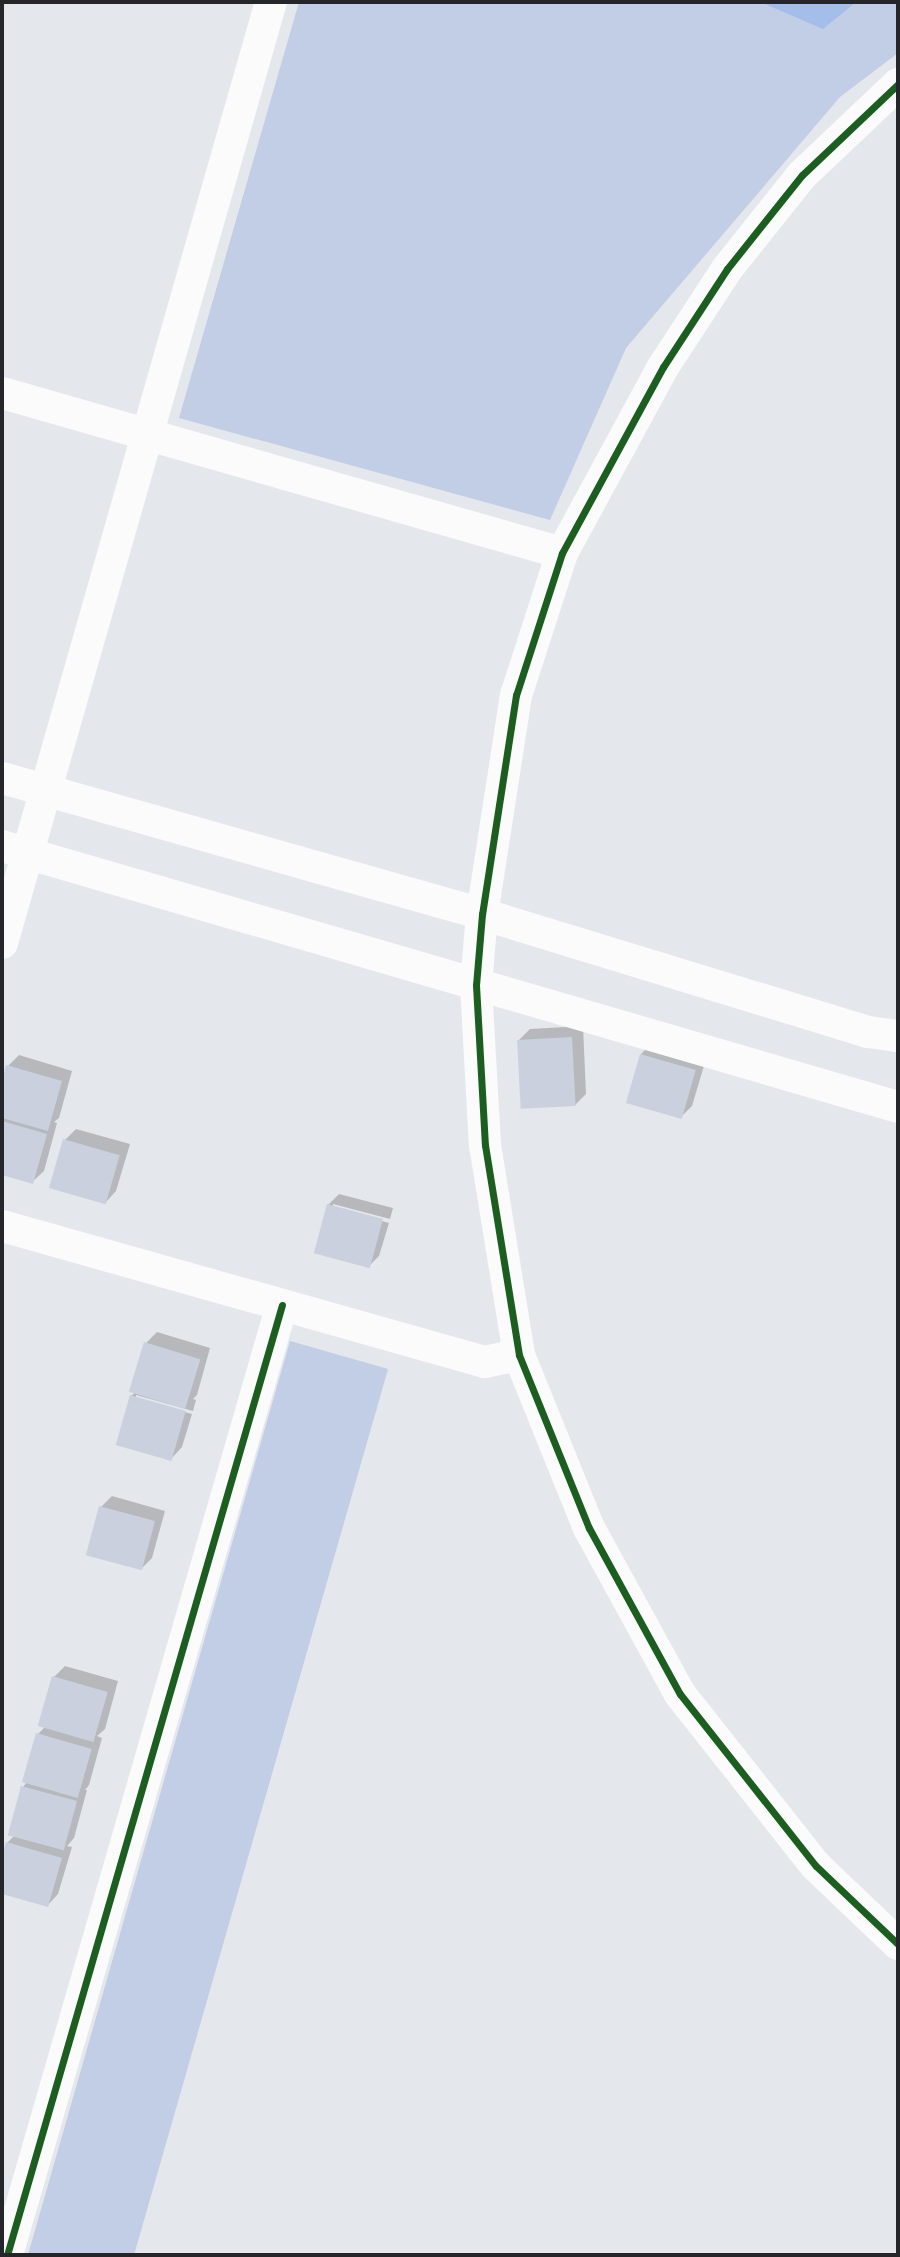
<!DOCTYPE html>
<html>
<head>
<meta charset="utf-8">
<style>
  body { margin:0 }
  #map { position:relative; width:900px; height:2257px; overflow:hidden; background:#e4e7ec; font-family:"Titillium Web",sans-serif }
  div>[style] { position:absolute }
  .green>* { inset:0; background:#c1cee5; transform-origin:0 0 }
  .water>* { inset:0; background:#a4bde9 }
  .shadow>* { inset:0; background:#0003 }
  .building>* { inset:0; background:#cad0dd; transform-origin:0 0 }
  .minor>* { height:32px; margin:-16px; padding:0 16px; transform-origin:16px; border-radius:16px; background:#fbfbfc }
  .cycleway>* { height:7px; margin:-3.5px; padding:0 3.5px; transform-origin:3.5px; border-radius:3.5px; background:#1b5e20 }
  span { translate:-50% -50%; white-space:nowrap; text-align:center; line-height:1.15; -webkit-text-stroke:5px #fff; paint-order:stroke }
  .frame { position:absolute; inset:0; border:4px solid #24262a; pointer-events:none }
</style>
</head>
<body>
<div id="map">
  <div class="green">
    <i style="clip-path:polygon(299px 2px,898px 2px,898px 53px,840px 97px,626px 348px,550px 520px,179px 418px)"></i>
    <i style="left:290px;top:1341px;width:102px;height:949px;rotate:16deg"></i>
  </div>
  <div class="water">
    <i style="clip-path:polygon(760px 2px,856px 2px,823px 29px)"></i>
  </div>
  <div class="shadow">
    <i style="clip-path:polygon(583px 1026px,586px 1094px,575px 1105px,519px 1040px,530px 1029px)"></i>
    <i style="clip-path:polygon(652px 1043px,706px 1059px,692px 1106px,681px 1117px,641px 1054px)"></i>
    <i style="clip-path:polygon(19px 1055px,72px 1071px,59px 1118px,54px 1122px,57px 1123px,44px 1171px,32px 1182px,2px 1173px,2px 1088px,8px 1066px)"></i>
    <i style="clip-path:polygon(76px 1129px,130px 1144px,116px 1191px,105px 1203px,65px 1140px)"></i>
    <i style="clip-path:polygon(339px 1194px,393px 1208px,390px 1219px,333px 1204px,333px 1207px,389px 1223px,379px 1256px,368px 1267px,328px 1205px)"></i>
    <i style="clip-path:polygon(157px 1332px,210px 1348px,197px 1395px,193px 1399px,196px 1400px,193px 1411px,136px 1395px,136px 1399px,192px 1414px,182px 1447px,171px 1459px,131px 1396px,136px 1392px,146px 1343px)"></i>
    <i style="clip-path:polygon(112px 1496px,165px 1511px,152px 1558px,141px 1569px,101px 1507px)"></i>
    <i style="clip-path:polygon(65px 1666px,118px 1681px,105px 1729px,97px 1736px,102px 1738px,89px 1785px,85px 1790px,87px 1790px,74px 1838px,67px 1846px,72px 1847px,58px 1894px,47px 1906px,2px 1892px,2px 1863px,7px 1843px,15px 1835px,23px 1787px,27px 1782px,38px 1734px,46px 1726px,54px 1677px)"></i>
  </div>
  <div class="building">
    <i style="left:572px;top:1037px;width:69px;height:55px;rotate:87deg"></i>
    <i style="left:640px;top:1054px;width:58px;height:51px;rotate:16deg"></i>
    <i style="clip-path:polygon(6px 1065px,62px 1081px,48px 1131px,2px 1118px,2px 1081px)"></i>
    <i style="clip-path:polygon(2px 1121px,47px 1134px,33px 1184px,2px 1175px)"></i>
    <i style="left:63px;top:1139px;width:59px;height:51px;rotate:16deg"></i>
    <i style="left:327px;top:1204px;width:58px;height:51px;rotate:15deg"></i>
    <i style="left:144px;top:1342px;width:59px;height:52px;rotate:17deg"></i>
    <i style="left:130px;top:1395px;width:58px;height:52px;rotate:16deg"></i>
    <i style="left:99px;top:1506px;width:58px;height:51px;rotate:15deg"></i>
    <i style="left:52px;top:1676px;width:58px;height:52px;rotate:16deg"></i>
    <i style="left:36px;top:1733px;width:58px;height:51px;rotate:16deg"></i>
    <i style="left:21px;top:1786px;width:58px;height:51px;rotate:15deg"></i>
    <i style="clip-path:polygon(6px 1842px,62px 1858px,48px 1907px,2px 1894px,2px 1856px)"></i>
  </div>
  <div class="minor">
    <i style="left:898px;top:84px;width:132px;rotate:136.5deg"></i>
    <i style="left:802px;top:175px;width:120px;rotate:128.6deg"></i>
    <i style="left:727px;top:269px;width:117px;rotate:123.1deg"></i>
    <i style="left:663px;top:367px;width:212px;rotate:118.5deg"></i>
    <i style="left:562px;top:553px;width:149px;rotate:107.9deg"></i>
    <i style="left:516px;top:695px;width:222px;rotate:98.8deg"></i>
    <i style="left:482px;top:914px;width:71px;rotate:94.8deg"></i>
    <i style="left:476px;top:985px;width:160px;rotate:86.8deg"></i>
    <i style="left:485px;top:1145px;width:213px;rotate:80.8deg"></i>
    <i style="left:519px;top:1355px;width:187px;rotate:68deg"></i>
    <i style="left:589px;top:1528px;width:189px;rotate:61.3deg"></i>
    <i style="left:680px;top:1694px;width:219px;rotate:51.7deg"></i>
    <i style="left:816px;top:1866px;width:113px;rotate:43.6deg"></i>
    <i style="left:2px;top:393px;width:582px;rotate:15.95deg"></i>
    <i style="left:2px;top:778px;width:499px;rotate:15.8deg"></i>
    <i style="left:482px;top:914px;width:404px;rotate:17deg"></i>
    <i style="left:868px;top:1032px;width:30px;rotate:8deg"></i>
    <i style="left:2px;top:846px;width:933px;rotate:16.24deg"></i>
    <i style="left:2px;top:943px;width:979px;rotate:-74.05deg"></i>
    <i style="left:2px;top:1226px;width:502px;rotate:15.73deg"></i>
    <i style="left:485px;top:1362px;width:35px;rotate:-12deg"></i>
    <i style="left:7px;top:2255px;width:989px;rotate:-73.86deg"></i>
  </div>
  <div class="cycleway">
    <i style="left:898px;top:84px;width:132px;rotate:136.5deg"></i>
    <i style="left:802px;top:175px;width:120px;rotate:128.6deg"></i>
    <i style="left:727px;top:269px;width:117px;rotate:123.1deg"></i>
    <i style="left:663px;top:367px;width:212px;rotate:118.5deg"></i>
    <i style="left:562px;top:553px;width:149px;rotate:107.9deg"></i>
    <i style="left:516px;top:695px;width:222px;rotate:98.8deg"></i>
    <i style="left:482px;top:914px;width:71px;rotate:94.8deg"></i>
    <i style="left:476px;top:985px;width:160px;rotate:86.8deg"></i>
    <i style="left:485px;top:1145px;width:213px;rotate:80.8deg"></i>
    <i style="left:519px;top:1355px;width:187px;rotate:68deg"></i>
    <i style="left:589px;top:1528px;width:189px;rotate:61.3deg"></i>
    <i style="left:680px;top:1694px;width:219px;rotate:51.7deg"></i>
    <i style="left:816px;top:1866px;width:113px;rotate:43.6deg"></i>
    <i style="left:7px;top:2255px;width:989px;rotate:-73.86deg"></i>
  </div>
  <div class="frame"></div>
</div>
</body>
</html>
